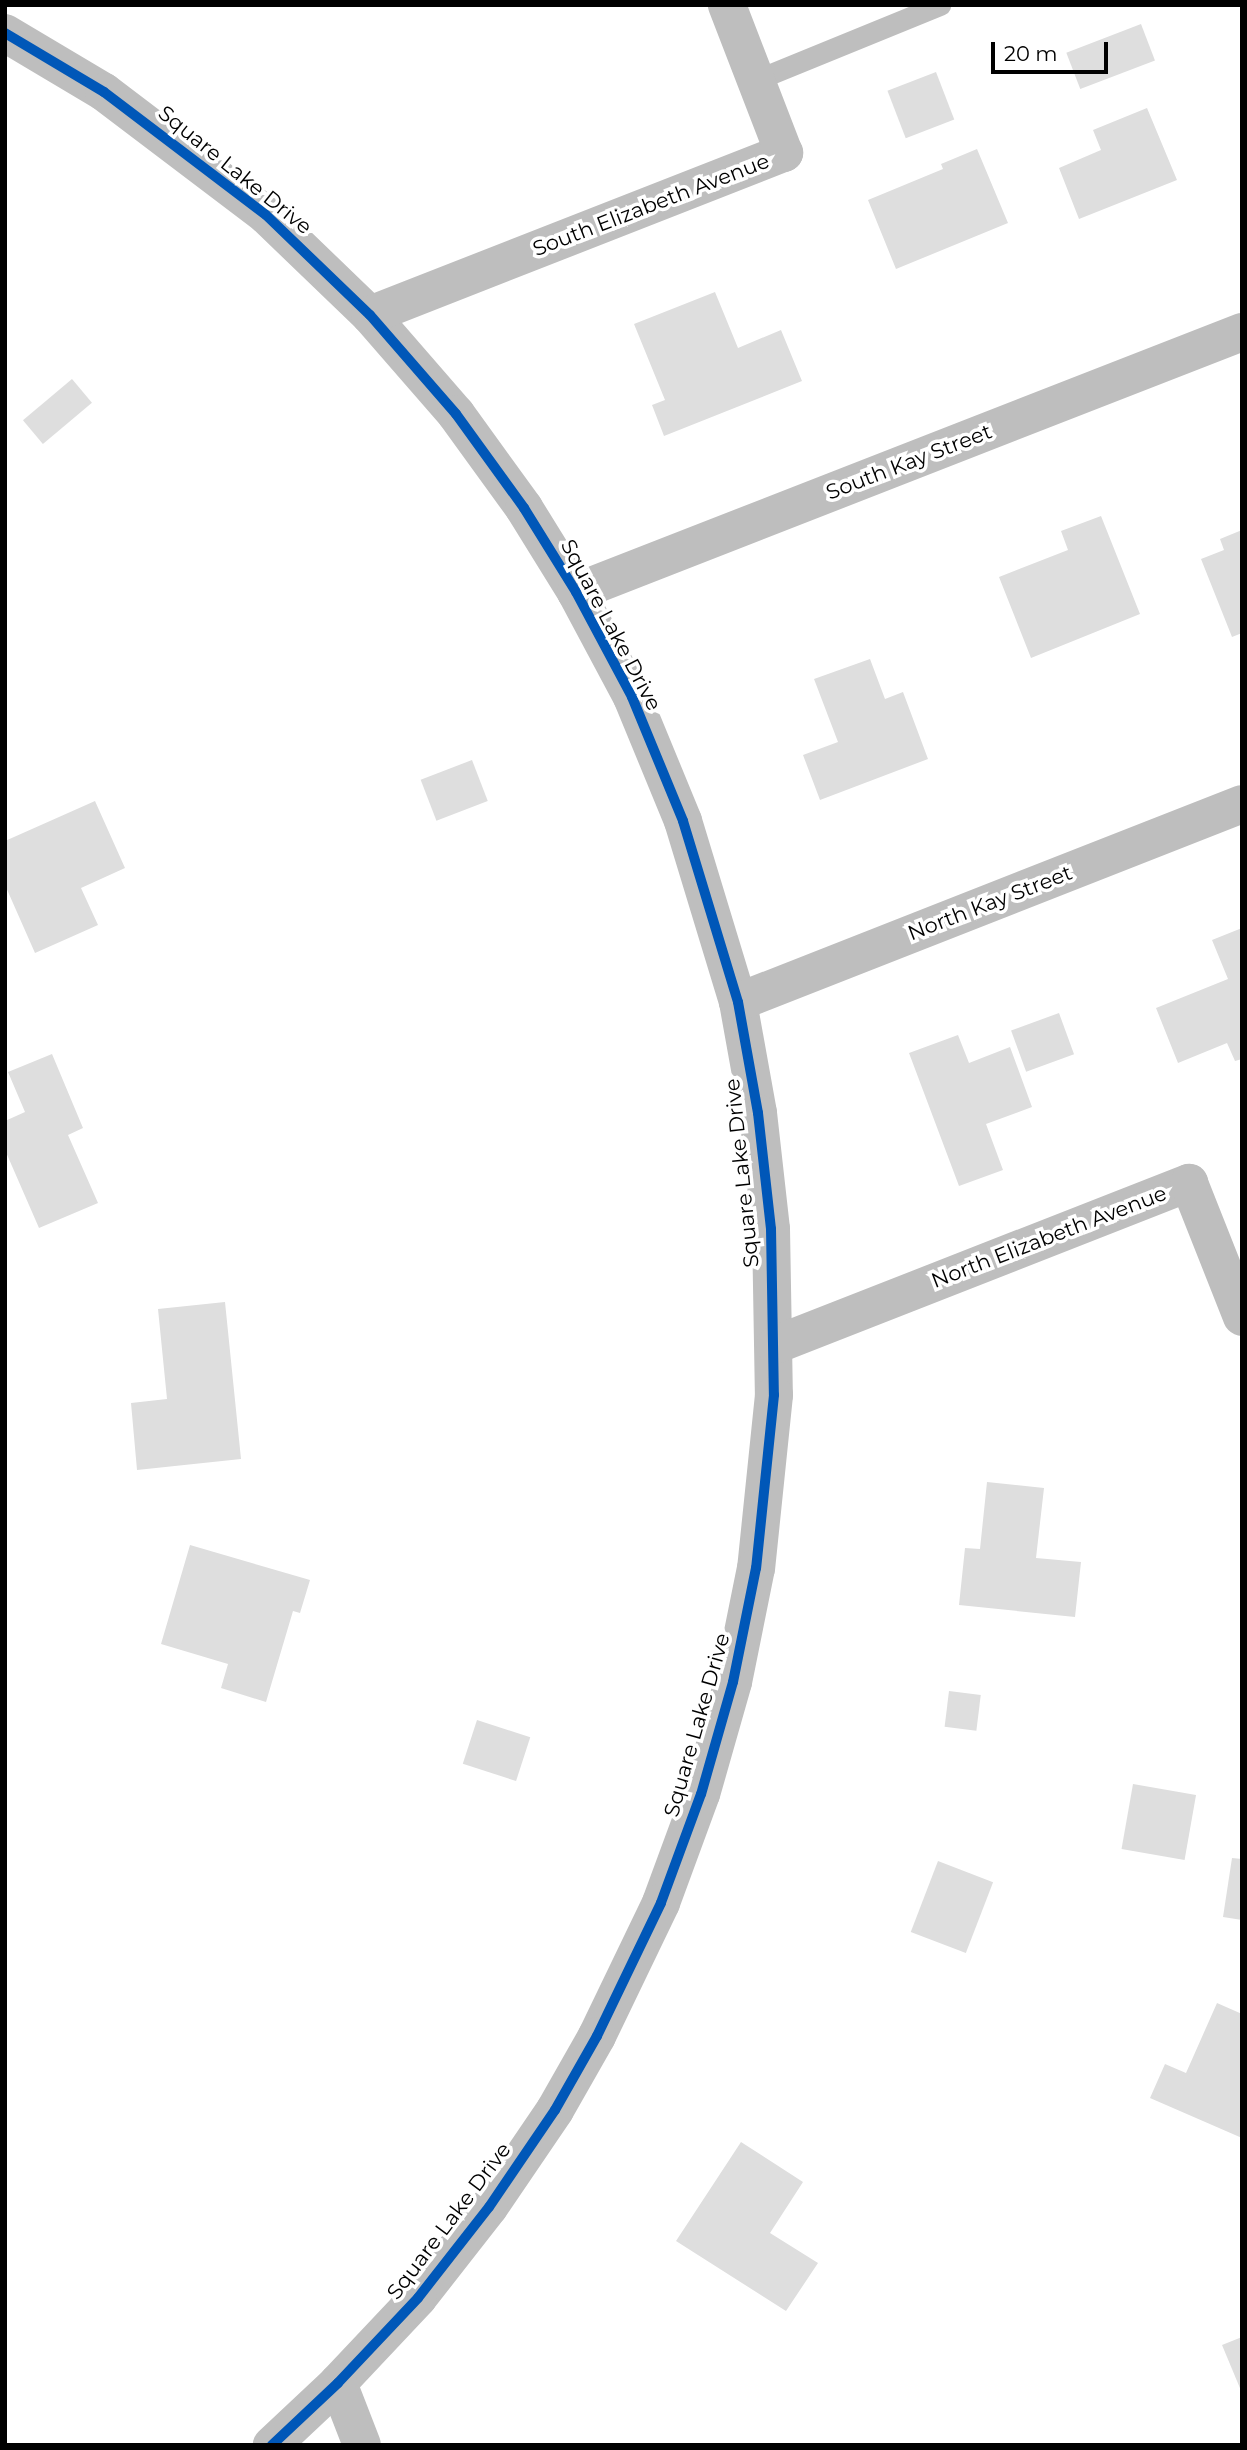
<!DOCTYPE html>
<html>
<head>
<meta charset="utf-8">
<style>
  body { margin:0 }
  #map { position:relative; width:1247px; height:2450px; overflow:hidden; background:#fff; font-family:Montserrat,sans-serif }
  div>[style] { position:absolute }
  .building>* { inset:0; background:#dedede; transform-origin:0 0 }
  .service>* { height:21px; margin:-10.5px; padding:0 10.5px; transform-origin:10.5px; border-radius:10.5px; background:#bebebe }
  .minor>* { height:38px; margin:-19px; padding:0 19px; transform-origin:19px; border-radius:19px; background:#bebebe }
  .cycleway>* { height:10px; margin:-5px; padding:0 5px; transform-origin:5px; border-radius:5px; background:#0057b8 }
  span { translate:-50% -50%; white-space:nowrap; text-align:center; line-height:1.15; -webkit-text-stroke:7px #fff; paint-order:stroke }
  .street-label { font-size:21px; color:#000 }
  .frame { position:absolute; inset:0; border:7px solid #000; pointer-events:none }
  .scale { position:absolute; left:991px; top:42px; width:117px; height:32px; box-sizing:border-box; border:4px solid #000; border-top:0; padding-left:9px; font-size:21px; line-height:24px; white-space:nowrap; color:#000; -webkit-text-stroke:5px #fff; paint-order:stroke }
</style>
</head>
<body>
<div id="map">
  <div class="building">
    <i style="left:1141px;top:24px;width:39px;height:80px;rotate:69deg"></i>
    <i style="left:936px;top:72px;width:51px;height:52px;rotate:69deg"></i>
    <i style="clip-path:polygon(1147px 108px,1177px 180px,1079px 219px,1059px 168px,1101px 150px,1093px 130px)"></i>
    <i style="clip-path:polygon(977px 149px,1008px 223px,896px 269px,868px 200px,943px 169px,941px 164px)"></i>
    <i style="clip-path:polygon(715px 292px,738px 348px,781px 330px,802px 381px,664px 436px,652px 405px,665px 400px,634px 324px)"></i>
    <i style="left:72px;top:379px;width:31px;height:64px;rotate:50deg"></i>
    <i style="clip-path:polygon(1101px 516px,1140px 614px,1031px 658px,999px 577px,1068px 550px,1061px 531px)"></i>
    <i style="clip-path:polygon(1242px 530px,1242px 633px,1232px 637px,1201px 559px,1224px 550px,1220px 539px)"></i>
    <i style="clip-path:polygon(870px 659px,885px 699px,903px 692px,928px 759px,820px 800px,803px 755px,838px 742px,814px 679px)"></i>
    <i style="left:472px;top:760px;width:44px;height:55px;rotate:69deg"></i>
    <i style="clip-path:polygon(95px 801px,125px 868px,81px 888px,98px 925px,35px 953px,5px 885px,5px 841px)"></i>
    <i style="clip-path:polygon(1242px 928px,1242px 1059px,1235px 1061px,1227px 1043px,1178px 1063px,1156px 1008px,1228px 979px,1212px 940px)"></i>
    <i style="left:1059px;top:1013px;width:44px;height:51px;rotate:70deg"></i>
    <i style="clip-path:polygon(958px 1035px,969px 1063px,1010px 1047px,1032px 1107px,986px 1124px,1003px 1170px,959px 1186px,909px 1053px)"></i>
    <i style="clip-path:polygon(52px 1054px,83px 1128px,68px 1135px,98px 1203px,39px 1228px,5px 1150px,5px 1121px,25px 1112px,8px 1072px)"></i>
    <i style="clip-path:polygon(225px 1302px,241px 1459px,137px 1470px,131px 1403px,167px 1399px,158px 1309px)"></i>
    <i style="clip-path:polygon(987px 1482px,1044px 1488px,1036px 1558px,1081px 1562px,1075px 1617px,959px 1605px,965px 1548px,980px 1549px)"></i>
    <i style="clip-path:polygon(190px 1545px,310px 1580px,300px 1613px,293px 1611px,266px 1702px,221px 1688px,228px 1664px,161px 1644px)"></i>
    <i style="left:949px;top:1691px;width:32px;height:36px;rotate:7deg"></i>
    <i style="left:477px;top:1720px;width:56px;height:46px;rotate:18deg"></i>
    <i style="left:1133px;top:1784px;width:64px;height:66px;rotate:10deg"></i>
    <i style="clip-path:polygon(1232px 1858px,1242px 1859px,1242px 1920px,1223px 1917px)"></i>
    <i style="left:938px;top:1861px;width:59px;height:76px;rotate:21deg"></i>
    <i style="clip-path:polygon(1217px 2003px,1242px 2014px,1242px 2138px,1150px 2098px,1165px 2064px,1186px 2073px)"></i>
    <i style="clip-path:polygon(741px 2142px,803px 2182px,770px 2233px,818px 2263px,786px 2311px,676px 2241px)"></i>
    <i style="clip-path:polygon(1242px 2337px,1242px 2393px,1222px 2345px)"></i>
  </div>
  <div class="service">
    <i style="left:756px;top:80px;width:199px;rotate:-22.2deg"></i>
  </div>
  <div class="minor">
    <i style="left:5px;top:33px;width:115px;rotate:30.8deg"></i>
    <i style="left:104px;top:92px;width:203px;rotate:37.2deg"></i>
    <i style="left:266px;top:215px;width:144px;rotate:43.9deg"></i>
    <i style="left:370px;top:315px;width:131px;rotate:49deg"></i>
    <i style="left:456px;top:414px;width:116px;rotate:54.1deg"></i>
    <i style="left:524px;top:508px;width:99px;rotate:58.2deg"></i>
    <i style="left:576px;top:592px;width:119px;rotate:61.9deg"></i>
    <i style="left:632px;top:697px;width:134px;rotate:67.6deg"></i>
    <i style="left:683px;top:821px;width:189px;rotate:73.1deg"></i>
    <i style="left:738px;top:1002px;width:113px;rotate:79.8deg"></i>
    <i style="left:758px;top:1113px;width:117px;rotate:83.6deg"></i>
    <i style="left:771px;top:1229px;width:166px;rotate:89deg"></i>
    <i style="left:774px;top:1395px;width:174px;rotate:95.9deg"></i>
    <i style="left:756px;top:1568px;width:116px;rotate:101.4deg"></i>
    <i style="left:733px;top:1682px;width:116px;rotate:105.9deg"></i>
    <i style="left:701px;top:1794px;width:116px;rotate:110.2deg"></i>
    <i style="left:661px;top:1903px;width:148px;rotate:115.7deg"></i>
    <i style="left:597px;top:2036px;width:85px;rotate:119.6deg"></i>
    <i style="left:555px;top:2110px;width:117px;rotate:124.2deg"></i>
    <i style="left:489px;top:2207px;width:115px;rotate:128deg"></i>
    <i style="left:418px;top:2298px;width:117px;rotate:133.3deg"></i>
    <i style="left:338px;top:2383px;width:91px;rotate:136.8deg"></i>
    <i style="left:370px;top:315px;width:445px;rotate:-21.4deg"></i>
    <i style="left:784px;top:153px;width:159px;rotate:-111.1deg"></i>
    <i style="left:576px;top:592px;width:715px;rotate:-21.33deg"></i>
    <i style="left:738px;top:1002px;width:541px;rotate:-21.45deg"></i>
    <i style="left:775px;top:1345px;width:445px;rotate:-21.4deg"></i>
    <i style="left:1189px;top:1183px;width:144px;rotate:68.4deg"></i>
    <i style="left:338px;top:2383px;width:66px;rotate:68.8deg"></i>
  </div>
  <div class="cycleway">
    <i style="left:5px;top:33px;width:115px;rotate:30.8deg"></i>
    <i style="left:104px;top:92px;width:203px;rotate:37.2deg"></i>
    <i style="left:266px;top:215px;width:144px;rotate:43.9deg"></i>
    <i style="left:370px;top:315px;width:131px;rotate:49deg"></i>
    <i style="left:456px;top:414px;width:116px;rotate:54.1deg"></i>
    <i style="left:524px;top:508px;width:99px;rotate:58.2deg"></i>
    <i style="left:576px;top:592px;width:119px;rotate:61.9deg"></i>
    <i style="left:632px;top:697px;width:134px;rotate:67.6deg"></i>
    <i style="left:683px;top:821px;width:189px;rotate:73.1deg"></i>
    <i style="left:738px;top:1002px;width:113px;rotate:79.8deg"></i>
    <i style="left:758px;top:1113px;width:117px;rotate:83.6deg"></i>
    <i style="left:771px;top:1229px;width:166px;rotate:89deg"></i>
    <i style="left:774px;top:1395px;width:174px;rotate:95.9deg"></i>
    <i style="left:756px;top:1568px;width:116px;rotate:101.4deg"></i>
    <i style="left:733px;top:1682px;width:116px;rotate:105.9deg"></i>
    <i style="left:701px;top:1794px;width:116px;rotate:110.2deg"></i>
    <i style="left:661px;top:1903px;width:148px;rotate:115.7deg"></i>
    <i style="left:597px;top:2036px;width:85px;rotate:119.6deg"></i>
    <i style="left:555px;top:2110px;width:117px;rotate:124.2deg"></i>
    <i style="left:489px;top:2207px;width:115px;rotate:128deg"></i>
    <i style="left:418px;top:2298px;width:117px;rotate:133.3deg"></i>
    <i style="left:338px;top:2383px;width:91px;rotate:136.8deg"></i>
  </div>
  <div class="street-label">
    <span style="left:235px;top:170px;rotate:39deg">Square Lake Drive</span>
    <span style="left:651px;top:205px;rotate:-21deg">South Elizabeth Avenue</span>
    <span style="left:909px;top:462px;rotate:-21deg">South Kay Street</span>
    <span style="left:611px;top:625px;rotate:62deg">Square Lake Drive</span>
    <span style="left:990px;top:903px;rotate:-21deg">North Kay Street</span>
    <span style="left:742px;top:1173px;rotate:-96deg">Square Lake Drive</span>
    <span style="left:1049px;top:1237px;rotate:-21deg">North Elizabeth Avenue</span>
    <span style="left:697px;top:1725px;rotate:-74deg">Square Lake Drive</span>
    <span style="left:449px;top:2221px;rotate:-53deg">Square Lake Drive</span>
  </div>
  <div class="frame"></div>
  <div class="scale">20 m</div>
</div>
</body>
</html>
